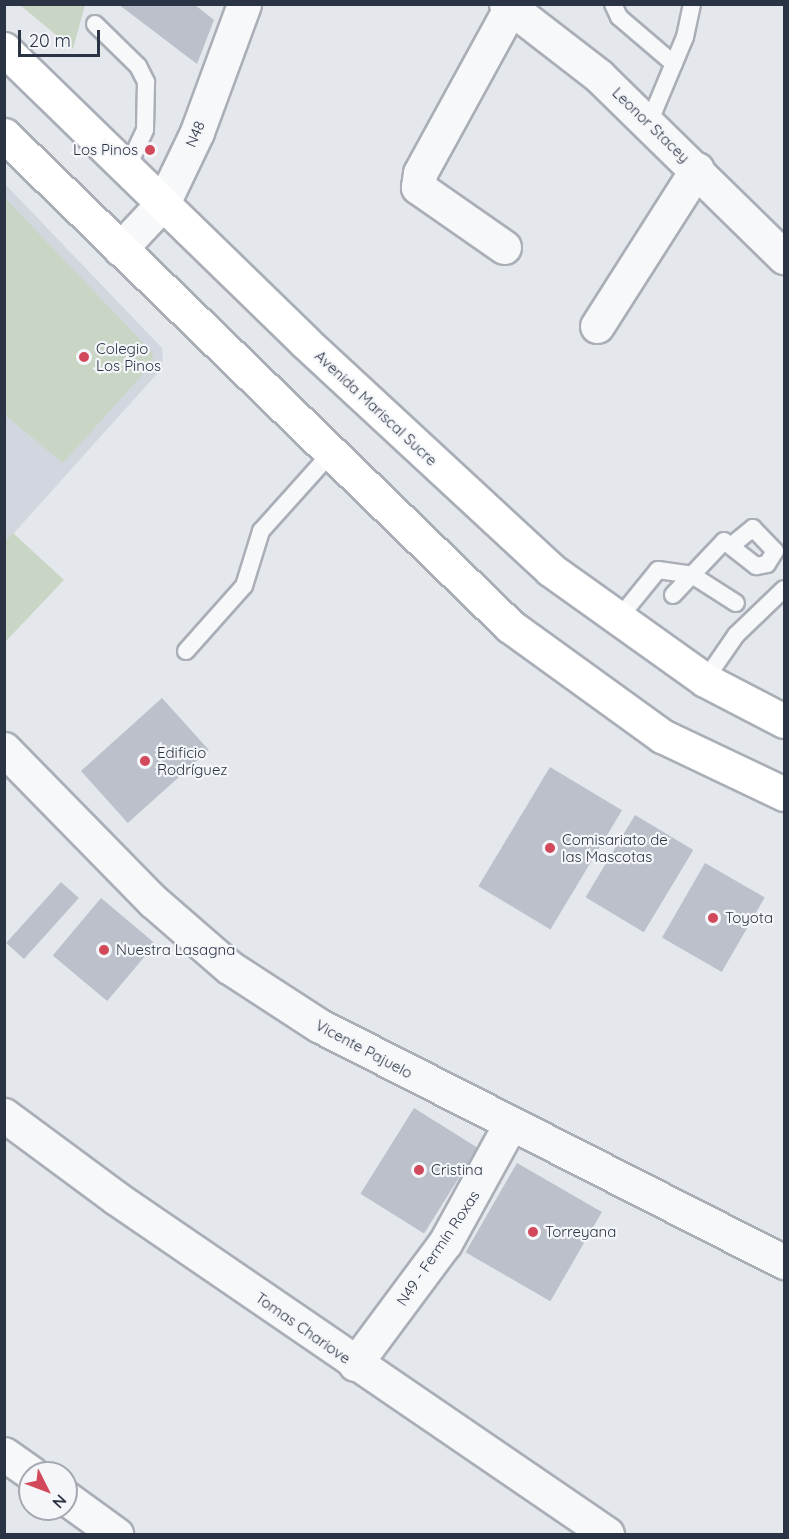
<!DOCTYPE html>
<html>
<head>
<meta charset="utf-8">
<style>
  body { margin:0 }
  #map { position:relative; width:789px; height:1539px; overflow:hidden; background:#e4e7ec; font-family:Quicksand,sans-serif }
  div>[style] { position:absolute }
  .built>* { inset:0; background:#d2d6de }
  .green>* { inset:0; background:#c9d6c5 }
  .building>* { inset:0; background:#bbc0ca; transform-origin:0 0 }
  .roads { filter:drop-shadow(2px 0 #a9aeb7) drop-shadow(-2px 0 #a9aeb7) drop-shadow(0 2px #a9aeb7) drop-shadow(0 -2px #a9aeb7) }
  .lane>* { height:16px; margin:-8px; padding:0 8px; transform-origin:8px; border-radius:8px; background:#f7f8fa }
  .street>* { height:33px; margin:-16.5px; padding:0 16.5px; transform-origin:16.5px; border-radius:16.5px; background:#f7f8fa }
  .primary>* { height:33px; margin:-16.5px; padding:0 16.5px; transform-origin:16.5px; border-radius:16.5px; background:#fff }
  .dots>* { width:16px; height:16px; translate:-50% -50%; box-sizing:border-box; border:3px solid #f4f6f9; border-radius:50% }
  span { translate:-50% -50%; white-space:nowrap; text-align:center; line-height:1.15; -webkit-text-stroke:4.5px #f4f6f9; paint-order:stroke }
  .street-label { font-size:15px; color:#2b3445 }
  .poi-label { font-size:15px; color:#2b3445 }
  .right { translate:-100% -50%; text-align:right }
  .left { translate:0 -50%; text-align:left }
  .frame { position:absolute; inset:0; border:6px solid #2b3445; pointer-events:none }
  .north { position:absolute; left:18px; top:1461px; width:60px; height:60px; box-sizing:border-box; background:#f4f6f9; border:2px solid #a4a8b1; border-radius:50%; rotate:132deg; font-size:16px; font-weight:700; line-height:24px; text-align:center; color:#2b3445 }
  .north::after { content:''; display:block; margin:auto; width:21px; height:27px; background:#d1495b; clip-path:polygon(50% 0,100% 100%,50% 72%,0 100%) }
  .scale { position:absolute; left:18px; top:30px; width:82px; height:27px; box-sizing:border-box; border:3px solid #2b3445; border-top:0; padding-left:8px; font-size:18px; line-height:21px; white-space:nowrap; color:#2b3445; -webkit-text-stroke:4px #f4f6f9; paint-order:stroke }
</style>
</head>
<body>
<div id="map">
  <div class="built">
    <i style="clip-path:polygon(5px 184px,162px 348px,163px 367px,5px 543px)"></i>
  </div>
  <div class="green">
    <i style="clip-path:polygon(20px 5px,85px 5px,73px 49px)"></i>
    <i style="clip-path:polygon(5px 198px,152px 352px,153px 363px,63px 463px,5px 415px)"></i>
    <i style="clip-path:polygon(13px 533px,64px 580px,5px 642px,5px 542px)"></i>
  </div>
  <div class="building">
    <i style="clip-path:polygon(118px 4px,194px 4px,214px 20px,197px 64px)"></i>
    <i style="left:162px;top:698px;width:70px;height:109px;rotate:48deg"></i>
    <i style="left:550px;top:767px;width:84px;height:139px;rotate:31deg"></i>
    <i style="left:635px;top:815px;width:68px;height:96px;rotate:31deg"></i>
    <i style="left:705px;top:863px;width:69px;height:86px;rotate:30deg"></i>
    <i style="left:61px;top:882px;width:24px;height:82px;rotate:42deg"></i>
    <i style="left:101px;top:898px;width:71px;height:75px;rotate:40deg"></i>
    <i style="left:414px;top:1108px;width:75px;height:101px;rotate:32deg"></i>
    <i style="left:517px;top:1163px;width:98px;height:103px;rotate:30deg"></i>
  </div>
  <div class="roads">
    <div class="lane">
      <i style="left:613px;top:4px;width:14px;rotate:65deg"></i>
      <i style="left:619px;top:17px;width:72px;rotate:40.5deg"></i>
      <i style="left:95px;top:24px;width:60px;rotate:44.3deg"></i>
      <i style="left:138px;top:66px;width:18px;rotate:63deg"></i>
      <i style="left:146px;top:82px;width:48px;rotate:91.2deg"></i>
      <i style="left:145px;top:130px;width:42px;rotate:115.3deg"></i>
      <i style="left:649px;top:123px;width:93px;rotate:-67.3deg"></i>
      <i style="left:685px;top:37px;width:34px;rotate:-78deg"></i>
      <i style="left:673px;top:595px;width:74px;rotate:-46.6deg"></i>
      <i style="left:724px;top:541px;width:41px;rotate:38deg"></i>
      <i style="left:756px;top:566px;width:11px;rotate:-10deg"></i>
      <i style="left:767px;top:564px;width:15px;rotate:-58deg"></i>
      <i style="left:775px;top:551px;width:32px;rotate:-134deg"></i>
      <i style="left:753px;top:528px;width:27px;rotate:141deg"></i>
      <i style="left:619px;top:618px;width:62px;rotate:-50.9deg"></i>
      <i style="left:658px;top:570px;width:34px;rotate:8deg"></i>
      <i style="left:692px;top:575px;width:52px;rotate:32.5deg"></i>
      <i style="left:186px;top:651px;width:87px;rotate:-48.3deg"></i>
      <i style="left:244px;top:586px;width:58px;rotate:-72.8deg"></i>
      <i style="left:261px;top:531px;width:105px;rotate:-48.1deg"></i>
      <i style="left:705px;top:680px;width:55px;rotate:-55.4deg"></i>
      <i style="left:736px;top:635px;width:66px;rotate:-43.8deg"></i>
    </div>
    <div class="street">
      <i style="left:506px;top:4px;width:118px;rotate:37.7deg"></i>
      <i style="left:599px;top:76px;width:259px;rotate:44.4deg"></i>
      <i style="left:504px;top:247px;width:105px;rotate:-145.1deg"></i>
      <i style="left:418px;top:187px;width:14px;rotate:-82deg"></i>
      <i style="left:420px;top:173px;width:189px;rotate:-61.3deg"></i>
      <i style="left:120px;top:249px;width:63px;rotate:-46.9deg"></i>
      <i style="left:163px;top:203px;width:79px;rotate:-64.4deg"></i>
      <i style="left:197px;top:132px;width:136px;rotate:-69.8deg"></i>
      <i style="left:597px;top:326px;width:186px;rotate:-57.5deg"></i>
      <i style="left:4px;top:749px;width:213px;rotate:45.6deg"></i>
      <i style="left:153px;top:901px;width:101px;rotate:41deg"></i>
      <i style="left:229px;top:967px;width:108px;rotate:33deg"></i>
      <i style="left:320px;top:1026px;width:521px;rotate:26.96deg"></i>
      <i style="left:4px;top:1115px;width:139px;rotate:36.5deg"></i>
      <i style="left:116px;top:1198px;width:595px;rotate:34.38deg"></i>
      <i style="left:355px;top:1364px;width:151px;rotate:-53.4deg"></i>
      <i style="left:445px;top:1243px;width:135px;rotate:-61.2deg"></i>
      <i style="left:4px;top:1454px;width:33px;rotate:35deg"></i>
      <i style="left:66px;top:1498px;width:62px;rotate:35.8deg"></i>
    </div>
    <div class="primary">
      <i style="left:4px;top:49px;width:420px;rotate:44.2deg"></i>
      <i style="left:305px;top:342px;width:335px;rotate:42.8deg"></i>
      <i style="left:551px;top:570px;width:189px;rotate:35.5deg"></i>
      <i style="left:705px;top:680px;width:89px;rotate:27.4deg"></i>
      <i style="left:4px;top:135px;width:705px;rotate:44.14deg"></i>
      <i style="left:510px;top:626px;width:188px;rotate:35.9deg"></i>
      <i style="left:662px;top:736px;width:135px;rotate:25.4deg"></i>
    </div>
  </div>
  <div class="dots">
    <i style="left:150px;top:150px;background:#d1495b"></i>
    <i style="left:84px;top:357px;background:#d1495b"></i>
    <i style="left:145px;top:761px;background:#d1495b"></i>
    <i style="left:550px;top:848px;background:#d1495b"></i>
    <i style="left:713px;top:918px;background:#d1495b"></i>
    <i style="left:104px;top:950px;background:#d1495b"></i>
    <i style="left:419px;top:1170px;background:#d1495b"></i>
    <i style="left:533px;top:1232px;background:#d1495b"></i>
  </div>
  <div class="street-label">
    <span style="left:651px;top:125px;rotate:44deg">Leonor Stacey</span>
    <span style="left:195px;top:134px;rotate:-67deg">N48</span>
    <span style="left:376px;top:408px;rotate:43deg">Avenida Mariscal Sucre</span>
    <span style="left:364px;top:1049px;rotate:28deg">Vicente Pajuelo</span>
    <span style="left:438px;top:1248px;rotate:-56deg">N49 - Fermín Roxas</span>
    <span style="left:303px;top:1328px;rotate:35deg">Tomas Chariove</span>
  </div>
  <div class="poi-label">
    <span class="right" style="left:138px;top:150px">Los Pinos</span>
    <span class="left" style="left:96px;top:357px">Colegio<br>Los Pinos</span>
    <span class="left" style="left:157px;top:761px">Edificio<br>Rodríguez</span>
    <span class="left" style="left:562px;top:848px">Comisariato de<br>las Mascotas</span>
    <span class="left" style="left:725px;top:918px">Toyota</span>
    <span class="left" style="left:116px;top:950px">Nuestra Lasagna</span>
    <span class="left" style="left:431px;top:1170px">Cristina</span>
    <span class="left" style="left:545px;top:1232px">Torreyana</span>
  </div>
  <div class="frame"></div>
  <div class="north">N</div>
  <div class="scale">20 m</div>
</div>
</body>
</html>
